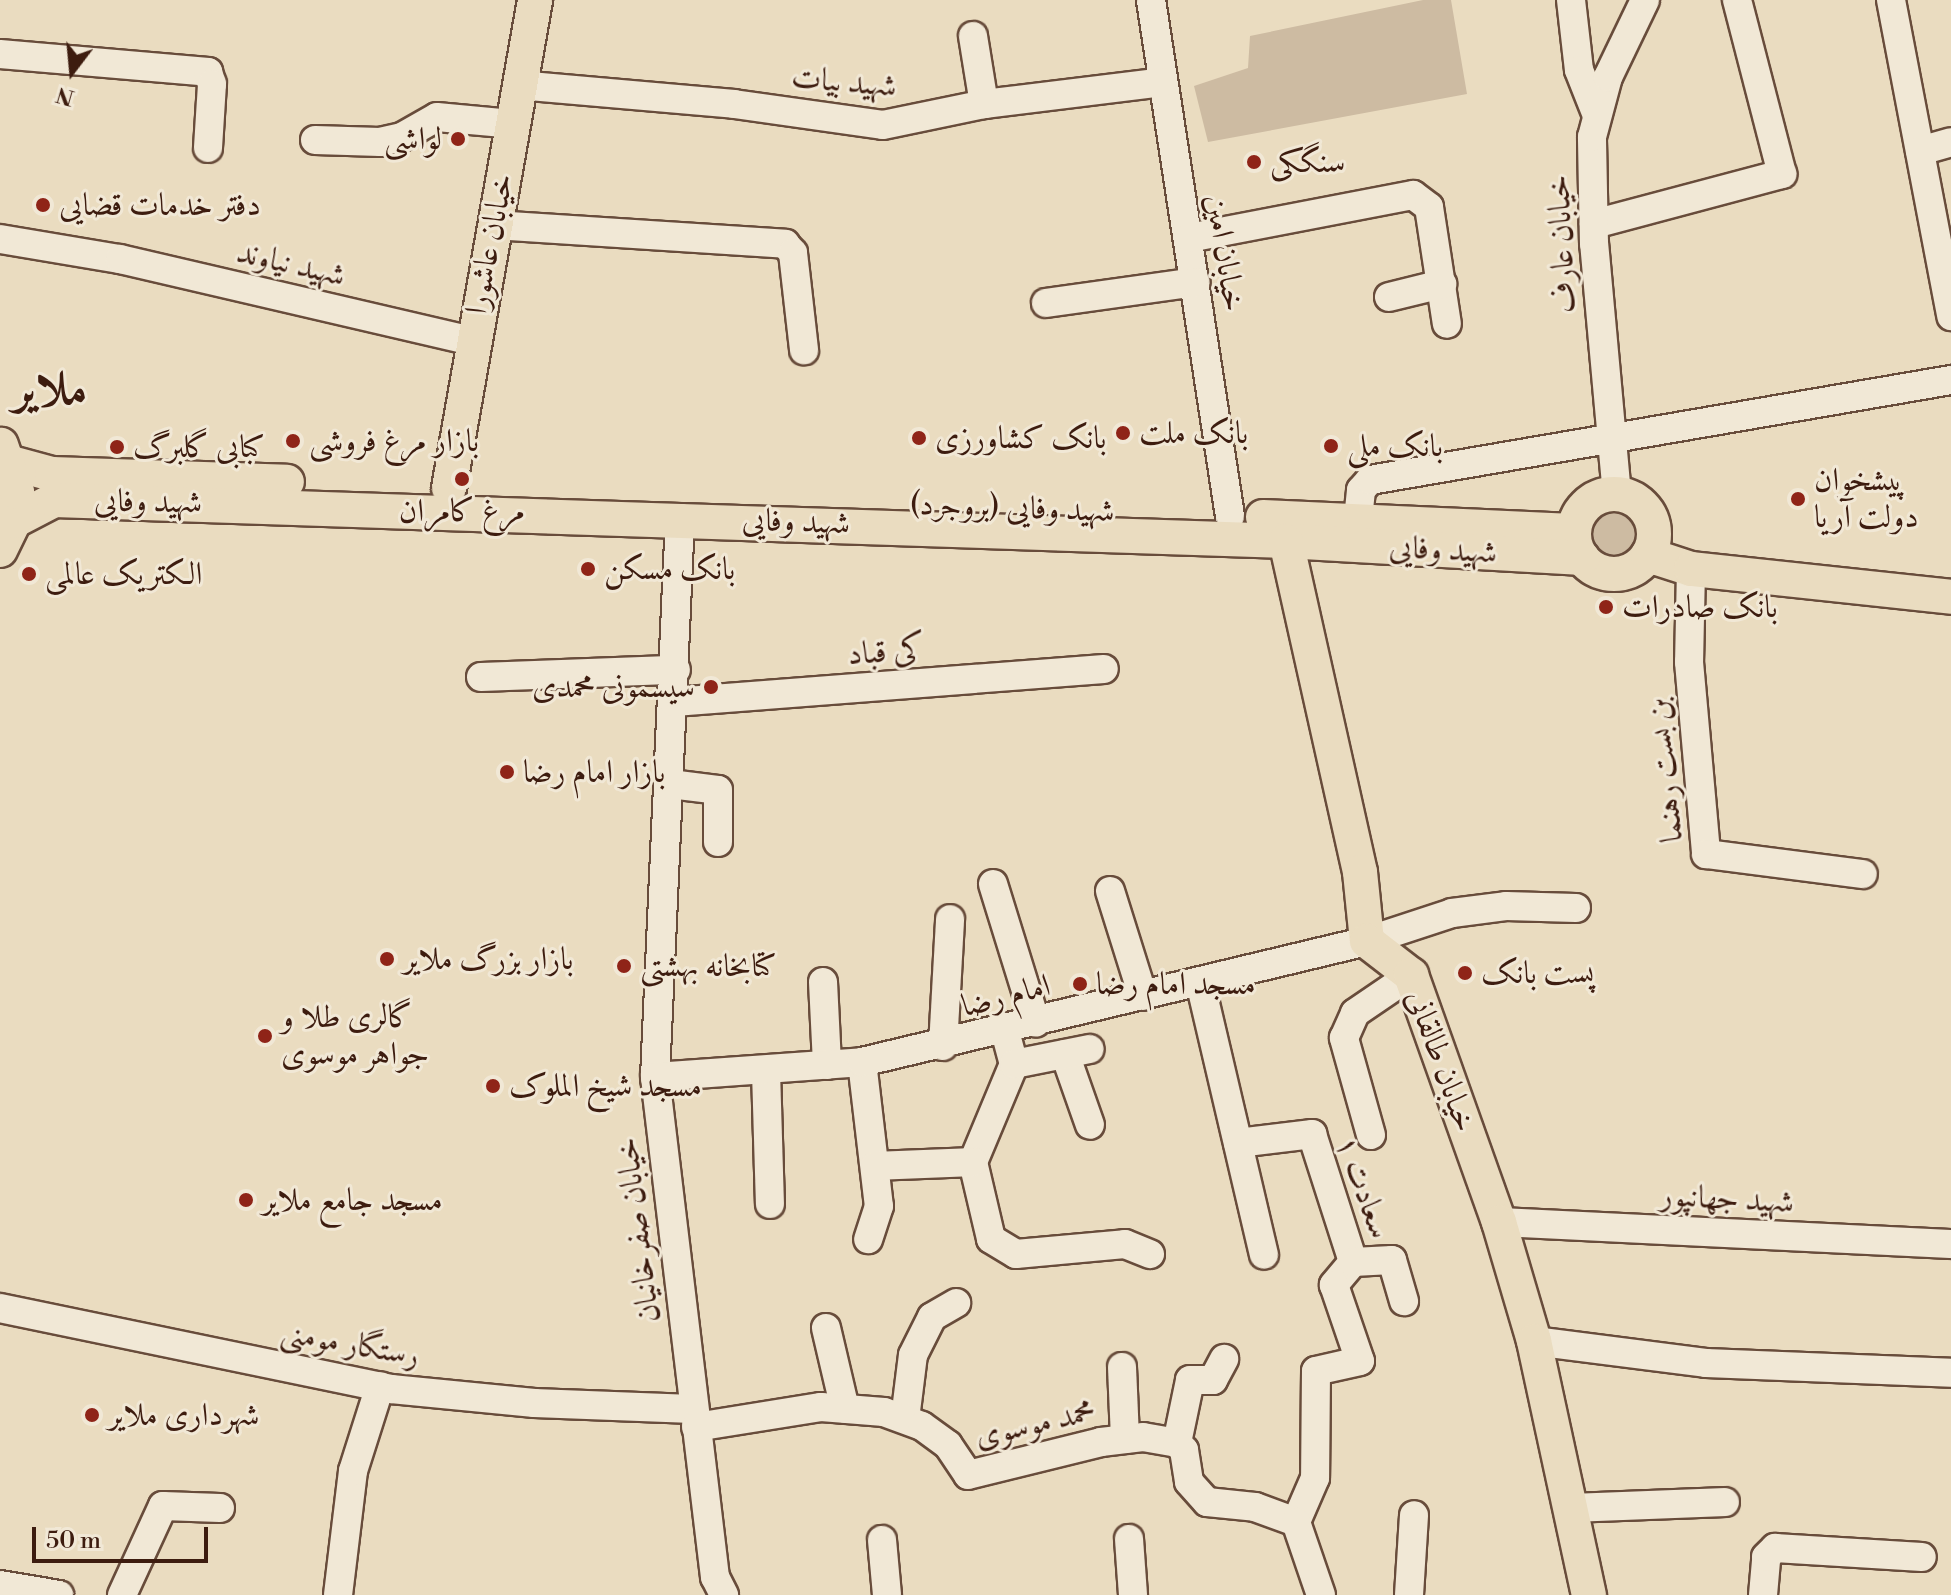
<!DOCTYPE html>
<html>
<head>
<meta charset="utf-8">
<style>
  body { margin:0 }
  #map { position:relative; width:1951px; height:1595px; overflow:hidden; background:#eadcc0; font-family:"Libre Bodoni",Amiri,serif }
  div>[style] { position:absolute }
  .green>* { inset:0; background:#cdbba2 }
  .round { border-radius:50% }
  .roads { filter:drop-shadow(2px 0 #684c3b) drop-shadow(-2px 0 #684c3b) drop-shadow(0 2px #684c3b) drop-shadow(0 -2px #684c3b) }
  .minor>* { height:28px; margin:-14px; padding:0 14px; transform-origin:14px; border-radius:14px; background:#f1e8d6 }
  .major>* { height:34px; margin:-17px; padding:0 17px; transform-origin:17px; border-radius:17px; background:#eadcc0 }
  .major>.ring { margin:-17px; padding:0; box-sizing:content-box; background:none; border:34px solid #eadcc0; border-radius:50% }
  .dots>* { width:22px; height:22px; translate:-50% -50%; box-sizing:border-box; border:4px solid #f1e8d6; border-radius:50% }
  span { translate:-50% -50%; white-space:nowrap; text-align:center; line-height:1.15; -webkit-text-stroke:6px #f1e8d6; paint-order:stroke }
  .street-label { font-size:32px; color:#3d1c0f }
  .poi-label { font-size:32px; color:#3d1c0f }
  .right { translate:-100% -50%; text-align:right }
  .left { translate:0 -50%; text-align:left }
  .town-label { font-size:48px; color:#3d1c0f; font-weight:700 }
  .north { position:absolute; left:32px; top:32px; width:80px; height:80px; -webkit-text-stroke:6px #f1e8d6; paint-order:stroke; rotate:196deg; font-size:22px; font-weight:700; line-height:32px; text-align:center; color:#3d1c0f }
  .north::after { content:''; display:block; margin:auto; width:28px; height:36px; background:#3d1c0f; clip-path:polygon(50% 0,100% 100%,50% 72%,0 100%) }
  .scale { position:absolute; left:32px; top:1527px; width:176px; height:36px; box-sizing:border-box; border:4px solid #3d1c0f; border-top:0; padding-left:10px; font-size:24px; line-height:28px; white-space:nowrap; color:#3d1c0f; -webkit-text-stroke:6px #f1e8d6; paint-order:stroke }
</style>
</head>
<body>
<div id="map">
  <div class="green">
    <i style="clip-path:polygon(1423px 0,1451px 0,1467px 94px,1208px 142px,1194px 86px,1248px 68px,1250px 36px)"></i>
    <i class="round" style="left:1591px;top:512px;width:44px;height:44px"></i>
  </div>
  <div class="roads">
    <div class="minor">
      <i style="left:1151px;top:0;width:522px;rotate:81.3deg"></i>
      <i style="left:1571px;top:0;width:70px;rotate:83.5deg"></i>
      <i style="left:1579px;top:70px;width:46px;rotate:68.4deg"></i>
      <i style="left:1891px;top:0;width:322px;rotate:79.2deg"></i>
      <i style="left:973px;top:36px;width:69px;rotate:80.8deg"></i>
      <i style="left:0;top:54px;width:209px;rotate:4.9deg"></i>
      <i style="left:208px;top:72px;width:13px;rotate:72deg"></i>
      <i style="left:212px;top:84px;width:64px;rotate:93.6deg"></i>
      <i style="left:518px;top:85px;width:217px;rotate:5deg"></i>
      <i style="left:734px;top:104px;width:150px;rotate:8deg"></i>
      <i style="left:883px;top:125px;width:103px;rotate:-11.7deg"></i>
      <i style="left:984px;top:104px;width:180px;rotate:-7deg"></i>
      <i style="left:315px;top:140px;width:65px;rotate:1.8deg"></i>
      <i style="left:380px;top:142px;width:23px;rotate:-13deg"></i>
      <i style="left:402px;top:137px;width:40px;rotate:-29.7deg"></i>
      <i style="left:437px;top:117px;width:75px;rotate:5.3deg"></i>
      <i style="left:1920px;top:151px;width:32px;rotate:-16deg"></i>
      <i style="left:1594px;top:224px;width:195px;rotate:-14.9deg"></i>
      <i style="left:1782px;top:174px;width:180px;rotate:-104.5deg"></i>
      <i style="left:494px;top:225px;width:292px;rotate:3.7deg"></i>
      <i style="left:785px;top:244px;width:12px;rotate:48deg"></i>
      <i style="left:793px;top:253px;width:98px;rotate:83.5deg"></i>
      <i style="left:1189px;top:238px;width:228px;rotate:-10.9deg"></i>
      <i style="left:1413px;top:195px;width:20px;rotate:37deg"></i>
      <i style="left:1429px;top:207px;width:118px;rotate:81.3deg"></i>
      <i style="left:0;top:239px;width:122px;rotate:9.5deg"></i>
      <i style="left:120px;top:259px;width:360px;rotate:13.1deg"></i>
      <i style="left:1389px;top:297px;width:55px;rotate:-13.8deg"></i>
      <i style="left:1046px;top:303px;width:151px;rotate:-8deg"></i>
      <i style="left:1617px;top:495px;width:252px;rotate:-95.2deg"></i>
      <i style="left:1594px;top:244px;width:107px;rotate:-91.1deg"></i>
      <i style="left:1592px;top:137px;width:62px;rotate:-75.1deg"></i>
      <i style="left:1608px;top:77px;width:85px;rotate:-64.3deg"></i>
      <i style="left:680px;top:518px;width:560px;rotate:92.56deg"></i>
      <i style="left:655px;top:1077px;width:504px;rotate:83.16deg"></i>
      <i style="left:715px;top:1577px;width:20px;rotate:63deg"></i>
      <i style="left:1358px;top:519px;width:29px;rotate:-84deg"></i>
      <i style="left:1361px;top:490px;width:13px;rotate:-48deg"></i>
      <i style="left:1370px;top:480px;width:590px;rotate:-9.77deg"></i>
      <i style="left:1691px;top:569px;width:93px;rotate:91.2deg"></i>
      <i style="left:1689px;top:662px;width:193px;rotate:84.9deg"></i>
      <i style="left:1706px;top:854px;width:158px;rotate:7.3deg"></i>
      <i style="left:481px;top:677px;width:195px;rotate:-2.1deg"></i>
      <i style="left:674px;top:702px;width:431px;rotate:-4.4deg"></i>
      <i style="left:670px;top:784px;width:48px;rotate:7.1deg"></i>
      <i style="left:718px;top:790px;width:52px;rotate:90deg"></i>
      <i style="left:993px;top:884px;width:145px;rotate:72.8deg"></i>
      <i style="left:1110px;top:891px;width:110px;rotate:72.6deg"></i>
      <i style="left:823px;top:982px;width:83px;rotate:87.2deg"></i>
      <i style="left:1200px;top:982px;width:280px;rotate:76.8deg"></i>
      <i style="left:1005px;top:1031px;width:34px;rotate:75deg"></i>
      <i style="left:1014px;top:1064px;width:106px;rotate:112.7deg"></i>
      <i style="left:973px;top:1162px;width:79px;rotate:76.8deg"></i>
      <i style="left:991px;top:1239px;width:29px;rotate:31deg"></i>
      <i style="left:1016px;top:1254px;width:109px;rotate:-5.2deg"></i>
      <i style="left:1125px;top:1244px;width:27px;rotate:22deg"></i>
      <i style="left:943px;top:1046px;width:127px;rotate:-86.8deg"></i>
      <i style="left:1065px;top:1054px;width:75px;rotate:70.6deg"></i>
      <i style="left:862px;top:1062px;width:145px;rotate:83.3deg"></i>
      <i style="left:879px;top:1206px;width:35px;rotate:108deg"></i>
      <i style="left:1014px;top:1064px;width:77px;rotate:-11.2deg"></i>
      <i style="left:766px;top:1071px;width:133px;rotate:88.3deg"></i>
      <i style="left:655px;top:1077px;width:208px;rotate:-4.1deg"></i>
      <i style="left:862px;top:1062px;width:519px;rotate:-13.47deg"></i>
      <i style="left:1367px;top:941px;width:89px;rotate:-18.2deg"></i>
      <i style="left:1452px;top:913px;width:54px;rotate:-7.4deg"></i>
      <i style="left:1506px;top:906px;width:70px;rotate:1.6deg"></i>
      <i style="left:1371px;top:1135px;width:101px;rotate:-105.6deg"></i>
      <i style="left:1344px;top:1038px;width:27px;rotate:-66deg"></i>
      <i style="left:1355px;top:1013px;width:68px;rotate:-34.2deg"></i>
      <i style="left:1238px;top:1143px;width:75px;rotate:-6.9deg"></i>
      <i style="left:1312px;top:1134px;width:134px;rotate:72.2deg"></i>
      <i style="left:1353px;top:1262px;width:30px;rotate:130deg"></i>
      <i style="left:1334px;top:1285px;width:80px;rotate:71.1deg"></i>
      <i style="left:1360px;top:1361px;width:45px;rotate:167.2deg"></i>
      <i style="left:1316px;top:1371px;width:107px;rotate:90.5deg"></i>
      <i style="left:1315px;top:1478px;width:48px;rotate:113.4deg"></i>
      <i style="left:875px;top:1166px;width:98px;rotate:-2.3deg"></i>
      <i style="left:1499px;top:1222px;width:453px;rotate:2.8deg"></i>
      <i style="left:1353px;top:1262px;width:39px;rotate:-3deg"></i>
      <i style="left:1392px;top:1260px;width:43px;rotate:73.7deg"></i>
      <i style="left:0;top:1308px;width:399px;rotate:11.7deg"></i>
      <i style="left:391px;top:1389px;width:144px;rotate:5.6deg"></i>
      <i style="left:534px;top:1403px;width:159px;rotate:2.2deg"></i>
      <i style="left:826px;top:1328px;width:83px;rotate:76.8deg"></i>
      <i style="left:1534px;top:1341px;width:173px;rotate:7.3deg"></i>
      <i style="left:1706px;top:1363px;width:245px;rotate:2.3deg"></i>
      <i style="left:1122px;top:1367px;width:72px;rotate:87.6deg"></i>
      <i style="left:905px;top:1419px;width:64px;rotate:-82.9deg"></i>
      <i style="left:913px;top:1355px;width:42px;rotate:-63.4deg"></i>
      <i style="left:932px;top:1317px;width:28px;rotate:-30deg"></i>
      <i style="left:696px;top:1427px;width:127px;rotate:-9.1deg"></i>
      <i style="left:821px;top:1407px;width:63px;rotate:4.5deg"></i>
      <i style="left:884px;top:1412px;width:40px;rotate:20.2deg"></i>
      <i style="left:922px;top:1426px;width:32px;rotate:36deg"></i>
      <i style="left:948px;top:1445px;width:36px;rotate:56deg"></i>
      <i style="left:968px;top:1475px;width:137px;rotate:-13.9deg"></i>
      <i style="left:1101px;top:1442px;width:42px;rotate:-6.8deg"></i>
      <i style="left:1143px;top:1437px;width:35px;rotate:10deg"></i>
      <i style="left:1177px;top:1443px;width:10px;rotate:45deg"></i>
      <i style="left:1184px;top:1450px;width:32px;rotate:81deg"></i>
      <i style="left:1189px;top:1482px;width:27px;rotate:48deg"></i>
      <i style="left:1207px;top:1502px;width:48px;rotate:5.9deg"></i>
      <i style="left:1255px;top:1507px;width:44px;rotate:20.1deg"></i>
      <i style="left:1296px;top:1522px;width:77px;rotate:71.1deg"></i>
      <i style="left:1177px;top:1443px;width:64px;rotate:-78.3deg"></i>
      <i style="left:1190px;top:1380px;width:23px"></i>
      <i style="left:1213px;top:1380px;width:24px;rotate:-62deg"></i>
      <i style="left:1572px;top:1508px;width:153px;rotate:-2.2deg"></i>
      <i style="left:1129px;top:1539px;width:56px;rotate:85.9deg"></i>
      <i style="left:882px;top:1540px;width:55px;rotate:84.8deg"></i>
      <i style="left:0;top:1585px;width:60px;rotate:9.6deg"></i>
      <i style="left:122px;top:1595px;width:98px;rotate:-65.3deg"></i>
      <i style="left:163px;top:1506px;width:57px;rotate:2deg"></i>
      <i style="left:338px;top:1595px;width:125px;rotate:-83.1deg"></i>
      <i style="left:353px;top:1471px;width:89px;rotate:-72.4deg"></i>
      <i style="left:1409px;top:1595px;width:80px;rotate:-86.4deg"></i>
      <i style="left:1763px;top:1595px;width:38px;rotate:-85deg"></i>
      <i style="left:1766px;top:1557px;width:13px;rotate:-45deg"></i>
      <i style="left:1775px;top:1548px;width:147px;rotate:3.5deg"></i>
    </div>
    <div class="major">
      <i style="left:11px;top:463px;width:42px;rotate:15deg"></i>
      <i style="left:52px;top:474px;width:235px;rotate:1.9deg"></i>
      <i style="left:449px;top:488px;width:496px;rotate:-80deg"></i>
      <i class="ring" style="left:1574px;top:494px;width:46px;height:46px"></i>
      <i style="left:1263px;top:517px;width:311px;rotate:2.6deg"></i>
      <i style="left:14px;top:521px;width:45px;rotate:-27.7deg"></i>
      <i style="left:54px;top:500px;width:1233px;rotate:1.91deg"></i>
      <i style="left:1286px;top:541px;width:297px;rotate:3.3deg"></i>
      <i style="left:1286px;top:541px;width:339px;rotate:77.4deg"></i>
      <i style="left:1360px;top:872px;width:69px;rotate:84.2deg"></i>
      <i style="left:1367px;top:941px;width:56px;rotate:37.7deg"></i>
      <i style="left:1411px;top:975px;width:262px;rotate:70.4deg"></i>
      <i style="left:1499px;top:1222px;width:124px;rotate:73.6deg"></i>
      <i style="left:1534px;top:1341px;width:260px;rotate:77.8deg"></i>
      <i style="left:0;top:550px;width:32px;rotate:-64deg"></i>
      <i style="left:14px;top:521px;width:29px;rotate:-84deg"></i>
      <i style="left:17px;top:492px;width:50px;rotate:-108.8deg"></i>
      <i style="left:1648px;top:555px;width:45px;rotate:18deg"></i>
      <i style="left:1691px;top:569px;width:262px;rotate:6.1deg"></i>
    </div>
  </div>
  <div class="dots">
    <i style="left:458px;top:139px;background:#8f2418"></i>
    <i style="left:1254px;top:162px;background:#8f2418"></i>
    <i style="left:43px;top:205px;background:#8f2418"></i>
    <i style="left:1123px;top:433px;background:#8f2418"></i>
    <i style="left:919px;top:438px;background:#8f2418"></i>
    <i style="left:293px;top:441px;background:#8f2418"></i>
    <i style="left:1331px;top:446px;background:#8f2418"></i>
    <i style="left:117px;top:447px;background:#8f2418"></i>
    <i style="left:462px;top:479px;background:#8f2418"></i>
    <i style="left:1798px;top:499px;background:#8f2418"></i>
    <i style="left:588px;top:569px;background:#8f2418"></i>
    <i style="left:29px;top:574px;background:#8f2418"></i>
    <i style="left:1606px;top:607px;background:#8f2418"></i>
    <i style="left:711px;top:687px;background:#8f2418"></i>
    <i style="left:507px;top:772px;background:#8f2418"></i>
    <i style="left:387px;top:959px;background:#8f2418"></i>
    <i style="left:624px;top:966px;background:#8f2418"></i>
    <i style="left:1465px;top:973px;background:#8f2418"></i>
    <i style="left:1080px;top:984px;background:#8f2418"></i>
    <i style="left:265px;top:1036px;background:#8f2418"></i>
    <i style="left:493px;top:1086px;background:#8f2418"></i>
    <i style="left:246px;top:1200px;background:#8f2418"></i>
    <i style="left:92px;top:1415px;background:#8f2418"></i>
  </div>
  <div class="street-label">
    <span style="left:844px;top:82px;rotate:5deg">شهید بیات</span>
    <span style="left:490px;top:244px;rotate:-79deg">خیابان عاشورا</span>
    <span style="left:1562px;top:244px;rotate:-93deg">خیابان عارف</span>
    <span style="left:1225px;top:253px;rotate:81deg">خیابان امین</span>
    <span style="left:291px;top:264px;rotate:13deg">شهید نیاوند</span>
    <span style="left:148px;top:502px;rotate:1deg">شهید وفایی</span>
    <span style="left:1012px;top:508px;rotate:2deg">شهید وفایی (بروجرد)</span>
    <span style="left:796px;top:522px;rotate:2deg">شهید وفایی</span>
    <span style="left:1443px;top:550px;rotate:3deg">شهید وفایی</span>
    <span style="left:886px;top:652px;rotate:-4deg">کی قباد</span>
    <span style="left:1665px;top:770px;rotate:-96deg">بن بست رهنما</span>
    <span style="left:1006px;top:996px;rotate:-14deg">امام رضا</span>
    <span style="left:1441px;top:1061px;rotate:70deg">خیابان طالقانی</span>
    <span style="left:1363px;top:1187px;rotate:70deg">سعادت ۱</span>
    <span style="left:1727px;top:1199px;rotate:3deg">شهید جهانپور</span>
    <span style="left:638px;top:1230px;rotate:-97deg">خیابان صفرخانیان</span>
    <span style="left:350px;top:1344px;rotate:10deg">رستگار مومنی</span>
    <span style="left:1035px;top:1424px;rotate:-13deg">محمد موسوی</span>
  </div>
  <div class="poi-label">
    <span class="right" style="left:442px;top:139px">لواشی</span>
    <span class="left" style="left:1270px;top:162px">سنگکی</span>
    <span class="left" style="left:59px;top:205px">دفتر خدمات قضایی</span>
    <span class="left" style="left:1139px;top:433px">بانک ملت</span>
    <span class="left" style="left:935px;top:438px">بانک کشاورزی</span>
    <span class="left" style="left:309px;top:441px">بازار مرغ فروشی</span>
    <span class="left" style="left:1347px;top:446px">بانک ملی</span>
    <span class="left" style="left:133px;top:447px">کبابی گلبرگ</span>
    <span class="left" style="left:1814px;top:499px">پیشخوان<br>دولت آریا</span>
    <span style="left:462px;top:511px">مرغ کامران</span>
    <span class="left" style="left:604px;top:569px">بانک مسکن</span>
    <span class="left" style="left:45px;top:574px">الکتریک عالمی</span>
    <span class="left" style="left:1622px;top:607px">بانک صادرات</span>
    <span class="right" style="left:695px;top:687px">سیسمونی محمدی</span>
    <span class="left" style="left:523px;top:772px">بازار امام رضا</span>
    <span class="left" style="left:403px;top:959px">بازار بزرگ ملایر</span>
    <span class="left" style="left:640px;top:966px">کتابخانه بهشتی</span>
    <span class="left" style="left:1481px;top:973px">پست بانک</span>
    <span class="left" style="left:1096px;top:984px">مسجد امام رضا</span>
    <span class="left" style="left:281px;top:1036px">گالری طلا و<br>جواهر موسوی</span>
    <span class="left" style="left:509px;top:1086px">مسجد شیخ الملوک</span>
    <span class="left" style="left:262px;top:1200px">مسجد جامع ملایر</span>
    <span class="left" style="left:108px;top:1415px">شهرداری ملایر</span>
  </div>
  <div class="town-label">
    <span style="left:50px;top:391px">ملایر</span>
  </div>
  <div class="north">N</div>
  <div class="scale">50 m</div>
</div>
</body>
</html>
